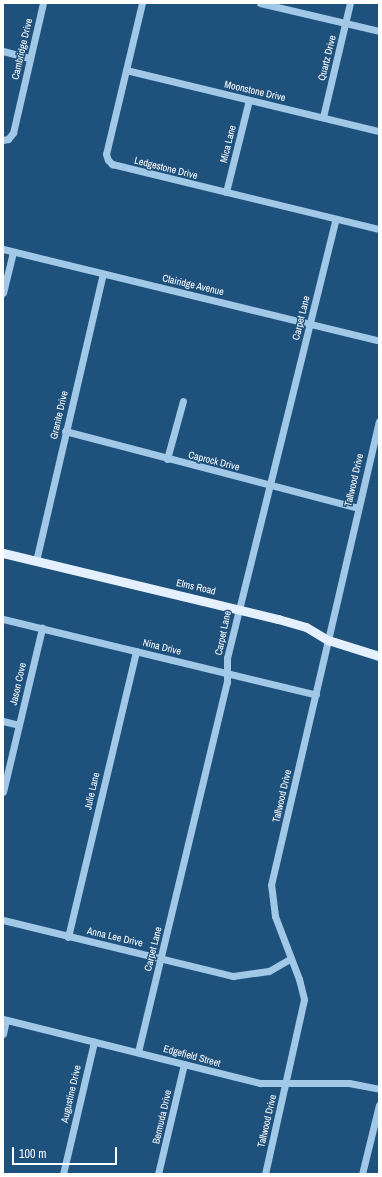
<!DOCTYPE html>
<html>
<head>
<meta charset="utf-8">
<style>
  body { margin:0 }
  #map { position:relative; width:382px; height:1177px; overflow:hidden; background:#1f517d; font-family:"Archivo Narrow",sans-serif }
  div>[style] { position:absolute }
  .minor>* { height:7px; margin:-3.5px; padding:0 3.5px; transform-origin:3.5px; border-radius:3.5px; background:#a2c8e7 }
  .major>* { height:9px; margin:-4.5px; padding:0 4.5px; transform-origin:4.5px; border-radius:4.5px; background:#e4f0fd }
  span { translate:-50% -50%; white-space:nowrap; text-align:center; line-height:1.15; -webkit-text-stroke:3px #1f517d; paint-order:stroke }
  .street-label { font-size:10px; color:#fff }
  .frame { position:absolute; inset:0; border:4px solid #fff; pointer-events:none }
  .scale { position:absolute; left:12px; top:1147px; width:105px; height:18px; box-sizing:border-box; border:2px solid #fff; border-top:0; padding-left:5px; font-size:12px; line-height:14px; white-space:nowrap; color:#fff; -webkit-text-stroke:3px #1f517d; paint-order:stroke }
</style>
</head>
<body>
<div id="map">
  <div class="minor">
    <i style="left:142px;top:3px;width:155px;rotate:103.4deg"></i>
    <i style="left:106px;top:154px;width:6px;rotate:72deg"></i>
    <i style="left:108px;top:160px;width:6px;rotate:45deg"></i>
    <i style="left:112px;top:164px;width:275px;rotate:13.7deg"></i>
    <i style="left:260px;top:3px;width:122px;rotate:13.2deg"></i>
    <i style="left:3px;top:51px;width:28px;rotate:15deg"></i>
    <i style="left:126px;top:70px;width:260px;rotate:13.6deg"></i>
    <i style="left:323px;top:117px;width:117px;rotate:-76.7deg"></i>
    <i style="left:3px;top:140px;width:5px;rotate:-11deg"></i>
    <i style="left:8px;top:139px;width:8px;rotate:-50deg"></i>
    <i style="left:13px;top:133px;width:133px;rotate:-77deg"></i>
    <i style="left:226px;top:192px;width:95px;rotate:-76deg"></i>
    <i style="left:3px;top:249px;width:387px;rotate:13.7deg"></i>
    <i style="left:3px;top:293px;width:42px;rotate:-76.3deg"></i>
    <i style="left:65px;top:431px;width:303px;rotate:14.7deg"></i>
    <i style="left:167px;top:459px;width:60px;rotate:-74.6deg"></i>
    <i style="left:36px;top:561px;width:295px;rotate:-76.9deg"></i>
    <i style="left:3px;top:619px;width:322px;rotate:13.6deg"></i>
    <i style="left:3px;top:721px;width:16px;rotate:14deg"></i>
    <i style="left:3px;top:792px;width:169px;rotate:-76.6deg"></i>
    <i style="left:3px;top:920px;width:237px;rotate:13.7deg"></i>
    <i style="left:233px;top:976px;width:36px;rotate:-8deg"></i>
    <i style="left:269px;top:971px;width:24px;rotate:-30deg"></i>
    <i style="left:68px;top:937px;width:294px;rotate:-76.6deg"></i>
    <i style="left:3px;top:1019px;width:265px;rotate:14deg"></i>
    <i style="left:260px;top:1083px;width:89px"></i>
    <i style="left:349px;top:1083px;width:31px;rotate:11deg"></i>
    <i style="left:3px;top:1034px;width:14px;rotate:-78deg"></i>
    <i style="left:138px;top:1052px;width:381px;rotate:-76.5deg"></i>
    <i style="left:227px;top:682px;width:24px;rotate:-90deg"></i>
    <i style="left:227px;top:658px;width:451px;rotate:-76.1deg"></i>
    <i style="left:63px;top:1174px;width:136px;rotate:-76.8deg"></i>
    <i style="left:158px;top:1174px;width:113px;rotate:-76.7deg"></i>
    <i style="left:265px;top:1174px;width:179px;rotate:-77.4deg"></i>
    <i style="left:304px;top:999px;width:21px;rotate:-104deg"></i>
    <i style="left:299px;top:979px;width:67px;rotate:-110.9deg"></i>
    <i style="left:275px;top:916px;width:31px;rotate:-97deg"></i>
    <i style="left:271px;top:885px;width:476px;rotate:-76.9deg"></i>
    <i style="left:362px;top:1174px;width:71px;rotate:-76.2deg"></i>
  </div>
  <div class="major">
    <i style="left:3px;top:553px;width:283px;rotate:13.5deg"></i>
    <i style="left:278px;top:619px;width:29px;rotate:16deg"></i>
    <i style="left:306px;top:627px;width:26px;rotate:31deg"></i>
    <i style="left:328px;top:640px;width:53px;rotate:17.4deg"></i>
  </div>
  <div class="street-label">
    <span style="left:22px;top:49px;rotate:-77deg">Cambridge Drive</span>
    <span style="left:327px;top:58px;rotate:-76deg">Quartz Drive</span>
    <span style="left:255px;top:91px;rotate:13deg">Moonstone Drive</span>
    <span style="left:228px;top:144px;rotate:-76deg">Mica Lane</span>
    <span style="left:166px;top:168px;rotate:14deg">Ledgestone Drive</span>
    <span style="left:193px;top:285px;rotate:13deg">Clairidge Avenue</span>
    <span style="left:301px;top:318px;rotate:-76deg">Carpet Lane</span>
    <span style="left:59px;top:415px;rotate:-77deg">Granite Drive</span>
    <span style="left:214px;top:461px;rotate:14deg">Caprock Drive</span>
    <span style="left:354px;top:480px;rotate:-77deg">Tallwood Drive</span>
    <span style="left:196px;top:587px;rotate:13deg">Elms Road</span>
    <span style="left:223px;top:633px;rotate:-78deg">Carpet Lane</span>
    <span style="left:162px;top:647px;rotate:14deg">Nina Drive</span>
    <span style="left:18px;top:684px;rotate:-77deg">Jason Cove</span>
    <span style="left:92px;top:791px;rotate:-77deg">Julie Lane</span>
    <span style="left:282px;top:796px;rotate:-77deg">Tallwood Drive</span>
    <span style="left:115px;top:937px;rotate:13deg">Anna Lee Drive</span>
    <span style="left:153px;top:949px;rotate:-76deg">Carpet Lane</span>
    <span style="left:192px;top:1056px;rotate:15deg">Edgefield Street</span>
    <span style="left:71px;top:1094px;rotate:-77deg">Augustine Drive</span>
    <span style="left:162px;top:1117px;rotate:-77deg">Bermuda Drive</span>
    <span style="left:267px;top:1121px;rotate:-77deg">Tallwood Drive</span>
  </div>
  <div class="frame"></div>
  <div class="scale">100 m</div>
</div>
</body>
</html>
